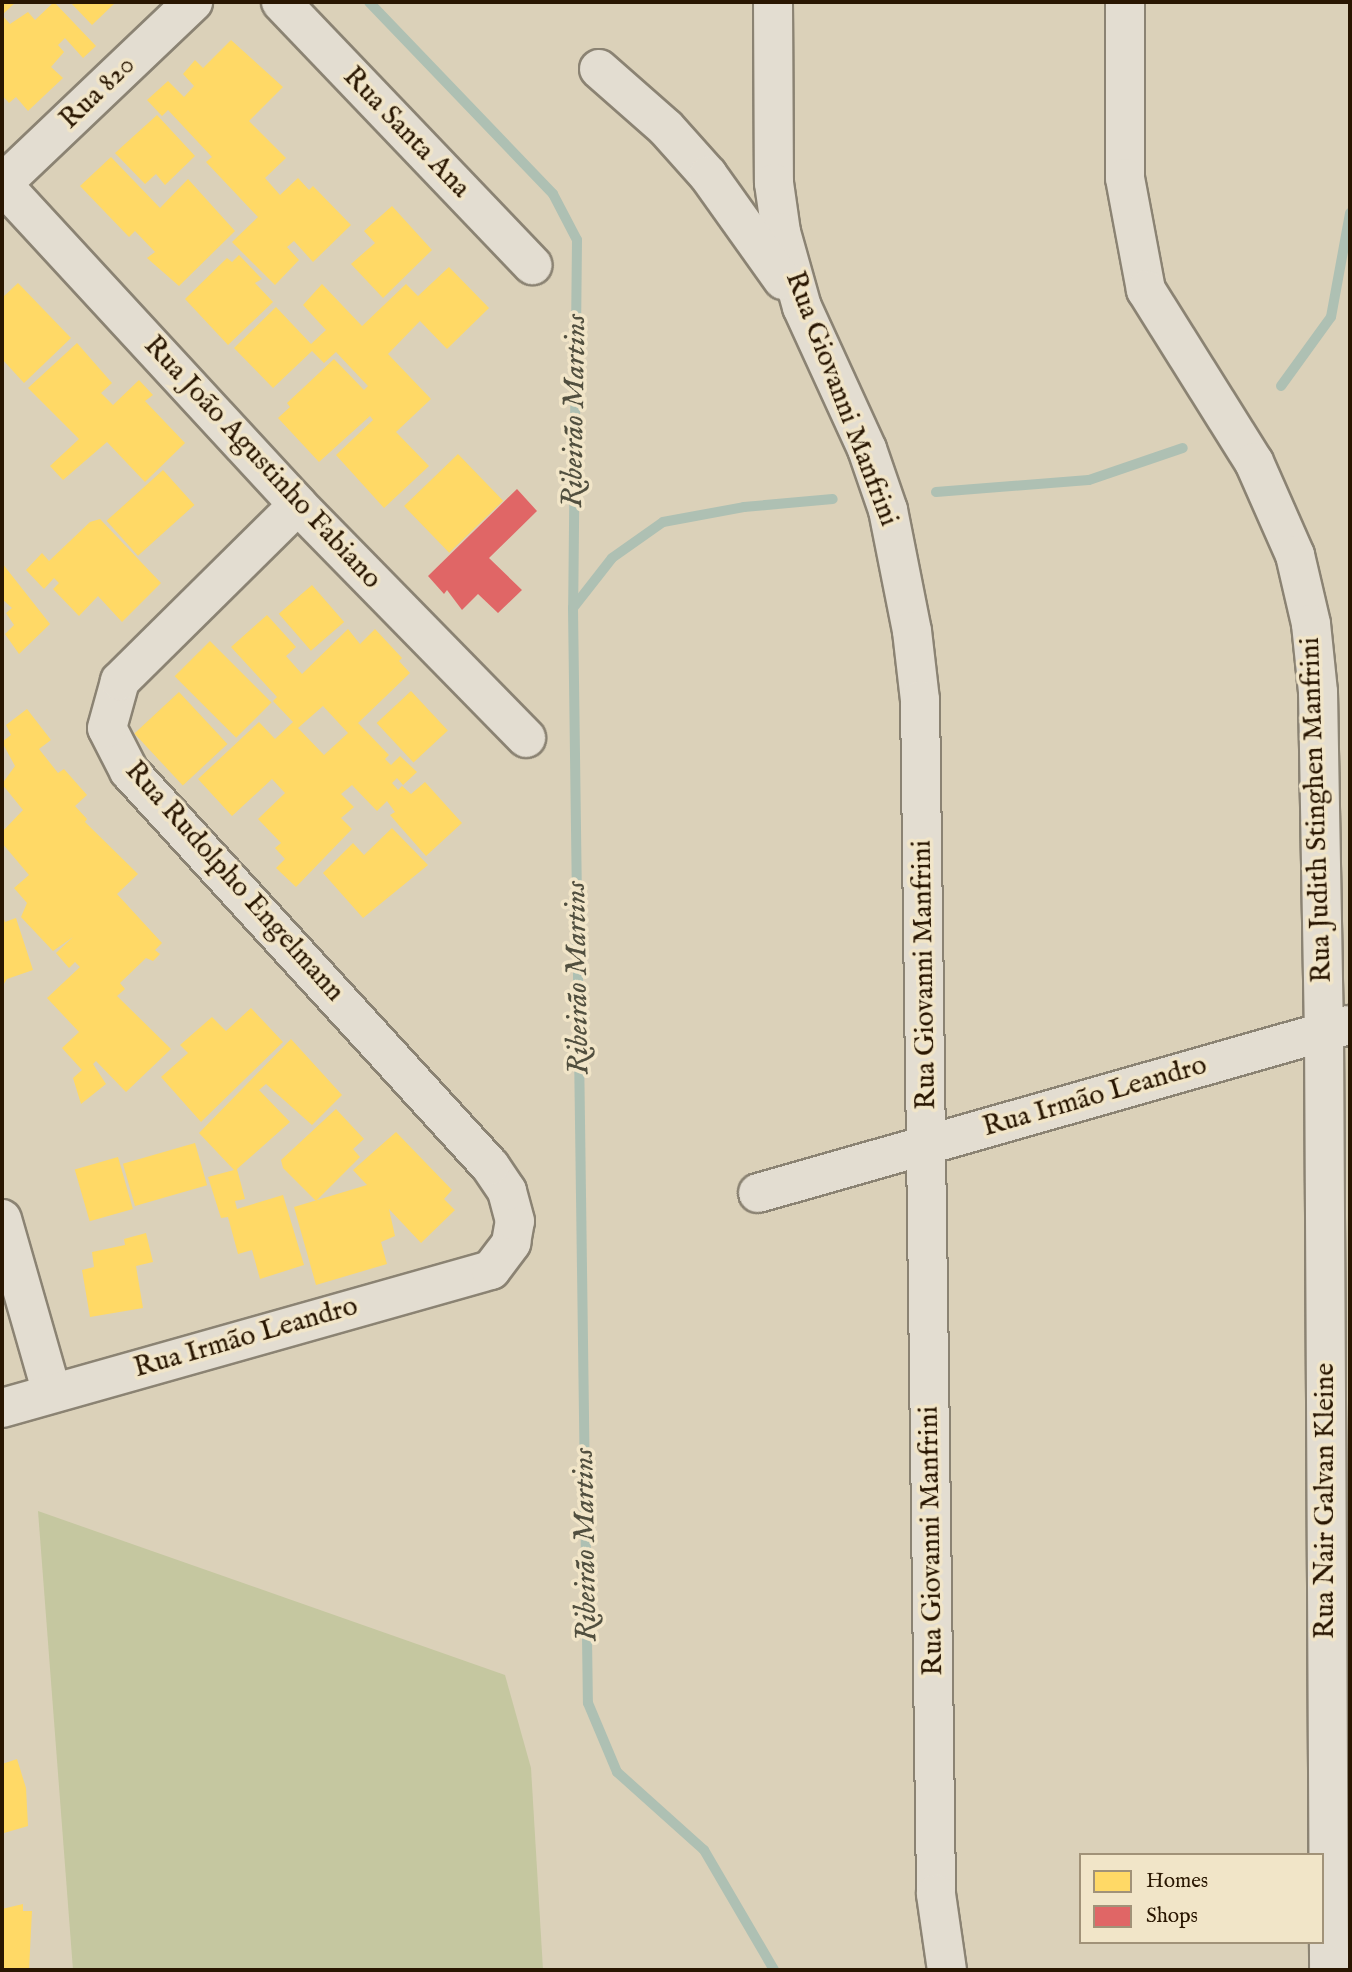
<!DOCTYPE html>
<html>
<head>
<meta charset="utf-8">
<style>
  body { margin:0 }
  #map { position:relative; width:1352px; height:1972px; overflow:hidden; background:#dbd1b9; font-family:"IM FELL English",serif }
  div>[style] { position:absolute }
  .green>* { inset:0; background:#c5c7a0 }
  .homes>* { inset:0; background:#ffd966; transform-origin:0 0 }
  .shops>* { inset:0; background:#e06666 }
  .stream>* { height:10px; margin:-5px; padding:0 5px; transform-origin:5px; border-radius:5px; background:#aec0b3 }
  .roads { filter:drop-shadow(2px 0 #8b8373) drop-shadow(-2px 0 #8b8373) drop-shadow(0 2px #8b8373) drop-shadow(0 -2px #8b8373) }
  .minor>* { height:38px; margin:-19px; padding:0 19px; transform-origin:19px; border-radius:19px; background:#e3ddd1 }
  span { translate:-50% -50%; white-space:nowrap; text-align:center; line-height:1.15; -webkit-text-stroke:7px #f1e5c8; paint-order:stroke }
  .street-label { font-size:28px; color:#291601 }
  .water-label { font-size:30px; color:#514f3f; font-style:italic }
  .frame { position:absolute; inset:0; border:4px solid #291601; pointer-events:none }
  .legend { position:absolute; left:1079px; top:1853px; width:245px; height:91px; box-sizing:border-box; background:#f1e5c8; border:2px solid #a19278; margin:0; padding:9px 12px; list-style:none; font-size:21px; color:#291601 }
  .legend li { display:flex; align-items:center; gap:14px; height:35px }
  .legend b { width:35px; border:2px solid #a19278 }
</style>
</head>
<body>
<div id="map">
  <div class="green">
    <i style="clip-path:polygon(38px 1511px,505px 1675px,531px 1768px,543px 1970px,73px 1970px)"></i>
  </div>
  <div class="homes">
    <i style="clip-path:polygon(2px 2px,16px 2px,2px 15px,10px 24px,28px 12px,35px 20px,54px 2px,96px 46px,83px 58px,65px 38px,58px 45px,64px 52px,51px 67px,63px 78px,28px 111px,16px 97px,9px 103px,2px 95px)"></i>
    <i style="clip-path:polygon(70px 2px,116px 2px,92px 25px)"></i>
    <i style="clip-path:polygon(231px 40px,283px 87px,249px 121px,286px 158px,265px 178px,280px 195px,298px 178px,309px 190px,313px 186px,351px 225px,313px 262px,294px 241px,287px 247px,299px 260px,275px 285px,232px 242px,258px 217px,206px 162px,212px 157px,168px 110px,162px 116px,147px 100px,168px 81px,184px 97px,194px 86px,183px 74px,195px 60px,203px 68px)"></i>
    <i style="clip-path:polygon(157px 115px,195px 156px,165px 185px,156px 174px,145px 184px,115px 153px)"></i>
    <i style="clip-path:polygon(111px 157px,160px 208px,188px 179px,235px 231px,179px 286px,147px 258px,155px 252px,135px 231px,129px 237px,80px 186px)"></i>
    <i style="clip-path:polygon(392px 206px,432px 250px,383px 298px,351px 264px,375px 243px,364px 231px)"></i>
    <i style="clip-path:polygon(239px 255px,262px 279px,255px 283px,273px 302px,228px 345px,185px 299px,227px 258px,232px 262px)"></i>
    <i style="clip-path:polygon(449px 267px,489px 308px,447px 349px,420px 321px,388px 354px,431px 399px,396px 432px,429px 466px,384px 508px,336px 455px,373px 420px,370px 416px,319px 462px,278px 418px,290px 407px,287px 403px,334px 359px,364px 390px,368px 386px,336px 352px,324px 363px,312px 351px,273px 388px,234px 348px,276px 307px,311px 344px,326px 330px,303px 305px,322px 284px,362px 326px,406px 284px,418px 296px)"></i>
    <i style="clip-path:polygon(18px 283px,71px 338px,24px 383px,2px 359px,2px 298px)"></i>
    <i style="clip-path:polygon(77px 343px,112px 383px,101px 393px,113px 405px,139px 380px,153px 395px,145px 401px,185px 443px,145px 482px,107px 442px,63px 480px,50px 466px,79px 439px,28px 388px)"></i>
    <i style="left:458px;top:454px;width:65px;height:75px;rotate:46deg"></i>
    <i style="left:163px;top:470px;width:47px;height:76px;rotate:48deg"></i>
    <i style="clip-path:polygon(100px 519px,161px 583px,122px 622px,98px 596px,79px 616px,53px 589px,59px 583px,54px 578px,44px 589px,26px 570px,42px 553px,49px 561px,90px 522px)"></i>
    <i style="clip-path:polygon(2px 563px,50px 624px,19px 654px,5px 634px,14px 625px,6px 613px,12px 608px,2px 599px)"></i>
    <i style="left:312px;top:585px;width:49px;height:44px;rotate:49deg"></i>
    <i style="clip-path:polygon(evenodd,267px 615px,296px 647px,286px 656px,302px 674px,348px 629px,360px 644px,375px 629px,402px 658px,399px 661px,410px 673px,358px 723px,389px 755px,385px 759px,391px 765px,400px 756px,417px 772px,403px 785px,397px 778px,392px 783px,398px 790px,402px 786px,411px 794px,425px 782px,462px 823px,426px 856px,390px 815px,395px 812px,387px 801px,377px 811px,352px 785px,341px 794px,354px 807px,341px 818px,352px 829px,296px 887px,276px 868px,285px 859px,275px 848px,281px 843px,258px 819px,285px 793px,272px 779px,232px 816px,198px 779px,259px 722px,275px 739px,293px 722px,273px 701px,277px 697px,231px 647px,267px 615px,323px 706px,348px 733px,324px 755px,298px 728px,323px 706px)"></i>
    <i style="left:210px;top:641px;width:87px;height:50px;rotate:45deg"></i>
    <i style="left:411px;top:691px;width:54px;height:47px;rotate:47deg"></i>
    <i style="left:179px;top:692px;width:71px;height:61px;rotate:47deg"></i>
    <i style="clip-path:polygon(27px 709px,51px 740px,39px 749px,58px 773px,64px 769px,87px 795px,75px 806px,87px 819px,85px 822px,138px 874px,117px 894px,162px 943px,155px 950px,160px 954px,153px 961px,146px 958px,120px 983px,125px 989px,117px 996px,171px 1049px,126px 1092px,96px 1061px,93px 1064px,106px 1084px,81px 1104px,73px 1078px,82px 1070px,62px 1048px,79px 1032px,47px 998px,80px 967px,75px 962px,69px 968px,56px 953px,73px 937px,53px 951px,21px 917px,27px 903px,14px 888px,29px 875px,2px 843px,2px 832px,23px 810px,2px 784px,15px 766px,2px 742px,11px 735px,6px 725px)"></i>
    <i style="clip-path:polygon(392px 828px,428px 865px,363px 918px,323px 873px,353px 843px,364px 855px)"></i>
    <i style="clip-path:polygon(2px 914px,5px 922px,16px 918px,33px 970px,7px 979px,2px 987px)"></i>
    <i style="clip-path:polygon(251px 1008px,283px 1042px,201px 1122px,161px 1077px,188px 1053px,180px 1045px,212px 1017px,226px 1031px)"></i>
    <i style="clip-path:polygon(291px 1039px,342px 1095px,312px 1125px,266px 1084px,259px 1090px,290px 1122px,237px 1169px,245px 1199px,235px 1201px,237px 1209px,283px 1195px,304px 1265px,260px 1279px,252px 1250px,238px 1254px,228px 1217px,221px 1218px,208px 1177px,234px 1170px,199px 1133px)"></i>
    <i style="clip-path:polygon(336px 1109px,364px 1139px,353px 1149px,360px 1157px,316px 1201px,283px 1168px,281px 1160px)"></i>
    <i style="clip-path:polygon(396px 1132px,452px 1190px,444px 1199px,455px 1210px,421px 1243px,389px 1209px,395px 1236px,381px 1242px,387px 1264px,316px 1285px,294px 1207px,367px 1185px,353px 1170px)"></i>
    <i style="left:195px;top:1143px;width:44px;height:75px;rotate:74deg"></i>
    <i style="left:118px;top:1157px;width:54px;height:45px;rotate:74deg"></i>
    <i style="clip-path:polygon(146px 1233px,153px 1262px,136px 1266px,143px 1308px,90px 1317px,82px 1270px,94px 1267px,92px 1252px,125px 1245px,124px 1239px)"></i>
    <i style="clip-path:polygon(17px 1759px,26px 1788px,28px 1826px,4px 1833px,2px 1764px)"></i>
    <i style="clip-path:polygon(23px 1904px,23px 1911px,32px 1911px,29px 1970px,2px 1970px,2px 1909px)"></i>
  </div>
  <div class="shops">
    <i style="clip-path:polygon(517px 489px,537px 511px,489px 558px,522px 590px,498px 613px,478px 594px,462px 610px,447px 590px,444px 594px,428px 576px)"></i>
  </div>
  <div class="stream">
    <i style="left:369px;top:2px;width:266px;rotate:46.2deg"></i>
    <i style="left:553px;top:194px;width:52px;rotate:62.4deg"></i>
    <i style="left:577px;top:240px;width:368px;rotate:90.6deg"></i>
    <i style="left:573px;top:608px;width:1095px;rotate:89.22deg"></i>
    <i style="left:588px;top:1703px;width:75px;rotate:67.2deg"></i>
    <i style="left:617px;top:1772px;width:117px;rotate:41.9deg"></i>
    <i style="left:704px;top:1850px;width:139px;rotate:59.7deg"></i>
    <i style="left:1281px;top:386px;width:85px;rotate:-54.1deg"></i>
    <i style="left:1331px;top:317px;width:106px;rotate:-79.6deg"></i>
    <i style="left:936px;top:492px;width:153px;rotate:-4.5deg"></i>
    <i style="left:1089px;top:480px;width:99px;rotate:-18.8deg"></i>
    <i style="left:573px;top:608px;width:63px;rotate:-52deg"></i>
    <i style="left:612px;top:558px;width:62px;rotate:-35.2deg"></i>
    <i style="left:663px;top:522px;width:82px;rotate:-10.5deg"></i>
    <i style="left:744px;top:507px;width:89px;rotate:-5.1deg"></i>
  </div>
  <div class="roads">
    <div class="minor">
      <i style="left:281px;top:2px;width:364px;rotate:46.3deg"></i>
      <i style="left:773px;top:2px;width:181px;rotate:89.7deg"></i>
      <i style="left:774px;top:183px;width:49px;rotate:81.9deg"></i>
      <i style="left:781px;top:232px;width:78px;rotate:74.4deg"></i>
      <i style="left:802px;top:307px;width:156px;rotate:65.4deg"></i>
      <i style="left:867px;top:449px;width:65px;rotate:71deg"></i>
      <i style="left:888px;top:510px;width:123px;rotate:78.8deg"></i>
      <i style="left:912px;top:631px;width:69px;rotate:83.4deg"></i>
      <i style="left:920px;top:700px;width:1194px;rotate:89.23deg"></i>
      <i style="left:936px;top:1894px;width:77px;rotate:81.8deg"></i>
      <i style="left:1125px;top:2px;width:176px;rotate:90deg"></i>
      <i style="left:1125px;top:178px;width:114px;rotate:79.4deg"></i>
      <i style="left:1146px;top:290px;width:203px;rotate:57.9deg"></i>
      <i style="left:1254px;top:462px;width:102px;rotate:66.2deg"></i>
      <i style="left:1295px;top:555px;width:71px;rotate:76.9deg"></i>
      <i style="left:1311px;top:624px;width:68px;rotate:84.1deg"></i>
      <i style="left:1318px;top:692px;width:339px;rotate:89deg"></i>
      <i style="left:1324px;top:1031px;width:939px;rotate:89.69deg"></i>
      <i style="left:599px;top:69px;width:89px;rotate:41.4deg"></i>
      <i style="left:666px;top:128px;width:63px;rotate:48.2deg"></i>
      <i style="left:708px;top:175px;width:129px;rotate:54.5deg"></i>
      <i style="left:2px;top:184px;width:437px;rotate:47.3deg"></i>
      <i style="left:298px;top:505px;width:326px;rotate:45.6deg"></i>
      <i style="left:2px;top:184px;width:264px;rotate:-43.6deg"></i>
      <i style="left:758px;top:1193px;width:613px;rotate:-15.89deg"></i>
      <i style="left:2px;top:1219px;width:181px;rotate:74deg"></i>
      <i style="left:2px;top:1408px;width:508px;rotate:-15.76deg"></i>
      <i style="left:491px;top:1270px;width:34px;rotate:-53deg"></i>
      <i style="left:511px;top:1243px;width:22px;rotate:-80deg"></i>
      <i style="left:515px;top:1221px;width:31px;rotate:-105deg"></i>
      <i style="left:507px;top:1191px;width:30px;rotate:-124deg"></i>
      <i style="left:490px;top:1166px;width:535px;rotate:-132.42deg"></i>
      <i style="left:129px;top:771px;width:48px;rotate:-117.1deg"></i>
      <i style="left:107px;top:728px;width:49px;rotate:-74.5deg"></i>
      <i style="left:120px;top:681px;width:250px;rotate:-44.7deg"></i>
    </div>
  </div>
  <div class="street-label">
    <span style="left:98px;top:93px;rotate:-44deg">Rua 820</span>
    <span style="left:406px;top:133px;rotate:46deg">Rua Santa Ana</span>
    <span style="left:841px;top:399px;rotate:69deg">Rua Giovanni Manfrini</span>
    <span style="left:262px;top:463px;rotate:47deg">Rua João Agustinho Fabiano</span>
    <span style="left:1317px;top:810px;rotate:-92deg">Rua Judith Stinghen Manfrini</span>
    <span style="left:234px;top:882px;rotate:48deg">Rua Rudolpho Engelmann</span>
    <span style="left:925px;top:975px;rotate:-91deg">Rua Giovanni Manfrini</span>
    <span style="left:1095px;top:1097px;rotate:-16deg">Rua Irmão Leandro</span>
    <span style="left:246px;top:1338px;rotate:-16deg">Rua Irmão Leandro</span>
    <span style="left:1326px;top:1501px;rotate:-90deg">Rua Nair Galvan Kleine</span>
    <span style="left:932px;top:1541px;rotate:-91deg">Rua Giovanni Manfrini</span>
  </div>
  <div class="water-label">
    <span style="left:575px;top:411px;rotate:-89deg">Ribeirão Martins</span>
    <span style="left:578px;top:978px;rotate:-91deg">Ribeirão Martins</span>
    <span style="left:586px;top:1545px;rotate:-91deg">Ribeirão Martins</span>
  </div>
  <div class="frame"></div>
  <ul class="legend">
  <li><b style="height:19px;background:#ffd966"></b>Homes</li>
  <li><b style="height:19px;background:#e06666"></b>Shops</li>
  </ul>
</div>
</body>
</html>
